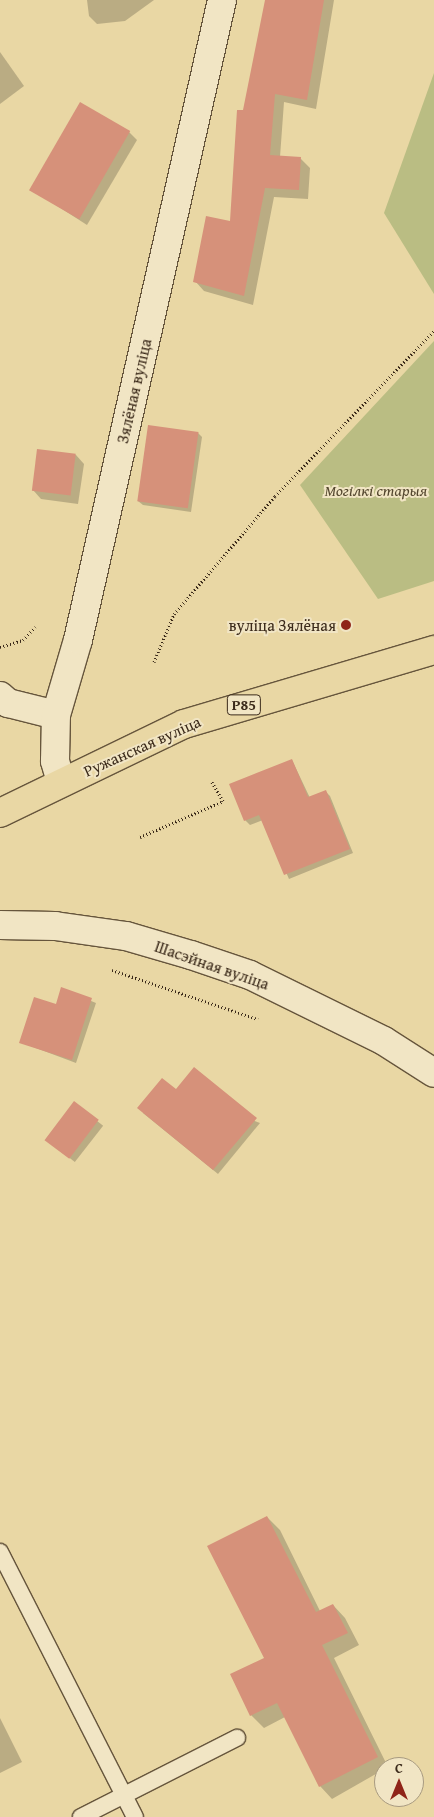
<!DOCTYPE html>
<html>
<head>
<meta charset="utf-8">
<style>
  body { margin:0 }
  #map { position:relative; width:434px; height:1817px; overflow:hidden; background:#e9d7a4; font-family:"Gentium Book Plus",serif }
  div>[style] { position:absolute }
  .green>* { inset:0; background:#babd83 }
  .shadow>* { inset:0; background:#0003; transform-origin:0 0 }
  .building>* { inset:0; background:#d6917a; transform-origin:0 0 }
  .path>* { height:3px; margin-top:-1.5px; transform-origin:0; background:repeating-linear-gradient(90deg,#3b2a1a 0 1px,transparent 0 3.5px) }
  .roads { filter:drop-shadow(1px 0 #66553c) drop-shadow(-1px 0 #66553c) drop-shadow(0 1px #66553c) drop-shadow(0 -1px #66553c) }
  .lane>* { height:16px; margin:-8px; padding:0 8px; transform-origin:8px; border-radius:8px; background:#f1e5c4 }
  .street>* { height:28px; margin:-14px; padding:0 14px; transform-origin:14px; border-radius:14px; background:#f1e5c4 }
  .secondary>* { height:28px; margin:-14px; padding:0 14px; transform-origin:14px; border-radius:14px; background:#f1e5c4 }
  .primary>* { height:28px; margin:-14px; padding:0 14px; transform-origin:14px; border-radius:14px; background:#e9d7a4 }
  .dots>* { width:14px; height:14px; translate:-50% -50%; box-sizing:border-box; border:2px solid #f1e5c4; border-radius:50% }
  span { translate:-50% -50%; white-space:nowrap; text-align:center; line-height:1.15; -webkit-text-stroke:4px #f1e5c4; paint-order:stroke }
  .shield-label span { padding:1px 4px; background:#f1e5c4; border:1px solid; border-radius:4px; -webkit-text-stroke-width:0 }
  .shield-label { font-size:15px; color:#3b2a1a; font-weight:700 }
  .street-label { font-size:16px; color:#3b2a1a }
  .park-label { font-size:16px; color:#54472f; font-style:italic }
  .poi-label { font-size:16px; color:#3b2a1a }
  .right { translate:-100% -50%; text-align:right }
  .north { position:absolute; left:374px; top:1757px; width:50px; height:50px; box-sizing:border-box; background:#f1e5c4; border:1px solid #a89a80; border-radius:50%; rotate:0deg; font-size:14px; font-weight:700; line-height:20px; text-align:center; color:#3b2a1a }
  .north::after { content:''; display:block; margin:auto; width:18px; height:22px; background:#8f2418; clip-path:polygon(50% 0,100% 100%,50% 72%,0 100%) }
</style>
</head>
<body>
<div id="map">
  <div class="green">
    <i style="clip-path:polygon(434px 73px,434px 294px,384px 213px)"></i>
    <i style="clip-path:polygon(434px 341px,434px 581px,378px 599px,300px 485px)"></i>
  </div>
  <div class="shadow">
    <i style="clip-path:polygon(87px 0,154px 0,125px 21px,97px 24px,89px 16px)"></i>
    <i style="clip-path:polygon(266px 0,334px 0,316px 109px,284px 102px,280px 157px,301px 159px,310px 168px,308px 199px,274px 197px,253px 305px,204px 291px,195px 281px,231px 222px,244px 112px)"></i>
    <i style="clip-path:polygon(0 52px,24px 86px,0 104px)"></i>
    <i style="clip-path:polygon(129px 132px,137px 140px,87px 225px,31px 189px)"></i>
    <i style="clip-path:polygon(198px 433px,202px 437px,191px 512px,143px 505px,138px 501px)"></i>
    <i style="clip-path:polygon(38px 450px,76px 455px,84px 464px,78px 504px,41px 499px,33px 490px)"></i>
    <i style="clip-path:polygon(292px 760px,310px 798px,326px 792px,330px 796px,353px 853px,289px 879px,263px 820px,250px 825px,245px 820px)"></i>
    <i style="clip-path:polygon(62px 989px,96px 1003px,76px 1063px,20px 1042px,56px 1006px)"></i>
    <i style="clip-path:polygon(176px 1090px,260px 1123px,218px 1174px,143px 1113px)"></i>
    <i style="left:74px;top:1103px;width:37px;height:46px;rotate:38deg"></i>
    <i style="clip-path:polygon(267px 1517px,280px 1530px,320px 1611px,333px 1605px,345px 1618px,359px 1645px,334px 1658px,388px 1767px,332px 1799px,320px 1786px,285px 1717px,264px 1728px,251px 1715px,231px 1675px,265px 1659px)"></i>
    <i style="clip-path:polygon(0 1718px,22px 1762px,0 1773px)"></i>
  </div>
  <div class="building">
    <i style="clip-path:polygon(265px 0,324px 0,307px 100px,275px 94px,270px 155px,301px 157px,299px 190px,265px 188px,244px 296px,193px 282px,206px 216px,230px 221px,237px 110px,243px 110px)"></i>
    <i style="left:80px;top:102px;width:58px;height:102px;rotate:30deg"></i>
    <i style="left:148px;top:425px;width:51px;height:77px;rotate:8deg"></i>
    <i style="left:37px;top:449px;width:39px;height:42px;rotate:7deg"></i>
    <i style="clip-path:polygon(292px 759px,308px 797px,326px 790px,350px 849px,284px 875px,259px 815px,244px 821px,229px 784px)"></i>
    <i style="clip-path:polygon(61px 987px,92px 998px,72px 1060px,19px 1043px,34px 997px,56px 1004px)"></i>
    <i style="clip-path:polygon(194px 1067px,257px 1118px,213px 1170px,137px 1108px,162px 1078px,176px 1089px)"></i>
    <i style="left:74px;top:1101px;width:31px;height:49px;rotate:37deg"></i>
    <i style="clip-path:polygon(267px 1516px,316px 1612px,333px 1604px,348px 1633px,322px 1645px,378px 1757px,319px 1787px,277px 1703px,250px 1716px,230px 1674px,264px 1658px,207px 1546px)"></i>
  </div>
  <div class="path">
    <i style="left:0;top:647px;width:24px;rotate:-17deg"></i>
    <i style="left:23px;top:640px;width:18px;rotate:-47deg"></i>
    <i style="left:154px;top:662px;width:52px;rotate:-67.4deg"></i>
    <i style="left:174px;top:614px;width:155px;rotate:-49.4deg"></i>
    <i style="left:275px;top:496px;width:229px;rotate:-46.1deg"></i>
    <i style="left:140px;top:837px;width:90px;rotate:-23.4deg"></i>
    <i style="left:223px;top:801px;width:24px;rotate:-120deg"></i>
    <i style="left:112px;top:970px;width:154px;rotate:18.6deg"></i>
  </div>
  <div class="roads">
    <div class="lane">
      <i style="left:0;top:1552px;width:297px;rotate:63deg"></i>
      <i style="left:81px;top:1817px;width:175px;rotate:-26.9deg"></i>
    </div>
    <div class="street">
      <i style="left:0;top:696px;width:11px;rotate:41deg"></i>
      <i style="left:8px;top:703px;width:49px;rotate:14deg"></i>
    </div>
    <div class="secondary">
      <i style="left:61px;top:782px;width:22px;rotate:-106deg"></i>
      <i style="left:55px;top:761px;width:46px;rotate:-88.8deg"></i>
      <i style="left:56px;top:715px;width:78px;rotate:-73.7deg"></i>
      <i style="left:78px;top:640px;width:656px;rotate:-77.32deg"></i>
      <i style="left:0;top:925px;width:55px;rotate:1deg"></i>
      <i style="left:55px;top:926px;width:72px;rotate:8deg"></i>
      <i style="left:126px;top:936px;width:68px;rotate:16.3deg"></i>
      <i style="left:191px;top:955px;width:62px;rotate:18.7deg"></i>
      <i style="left:250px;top:975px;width:149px;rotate:26.2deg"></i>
      <i style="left:384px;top:1041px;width:59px;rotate:32.6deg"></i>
    </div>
    <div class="primary">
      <i style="left:0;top:813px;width:204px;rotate:-25.8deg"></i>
      <i style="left:184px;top:724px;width:261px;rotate:-16.5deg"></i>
    </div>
  </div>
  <div class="dots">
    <i style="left:346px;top:625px;background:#8f2418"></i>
  </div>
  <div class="shield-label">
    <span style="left:244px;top:705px">Р85</span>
  </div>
  <div class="street-label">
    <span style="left:134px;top:391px;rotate:-77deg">Зялёная вуліца</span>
    <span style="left:142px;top:746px;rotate:-24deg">Ружанская вуліца</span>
    <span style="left:212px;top:965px;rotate:19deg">Шасэйная вуліца</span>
  </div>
  <div class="park-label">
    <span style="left:376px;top:490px">Могілкі старыя</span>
  </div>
  <div class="poi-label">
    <span class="right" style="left:336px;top:625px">вуліца Зялёная</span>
  </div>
  <div class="north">С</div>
</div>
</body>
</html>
